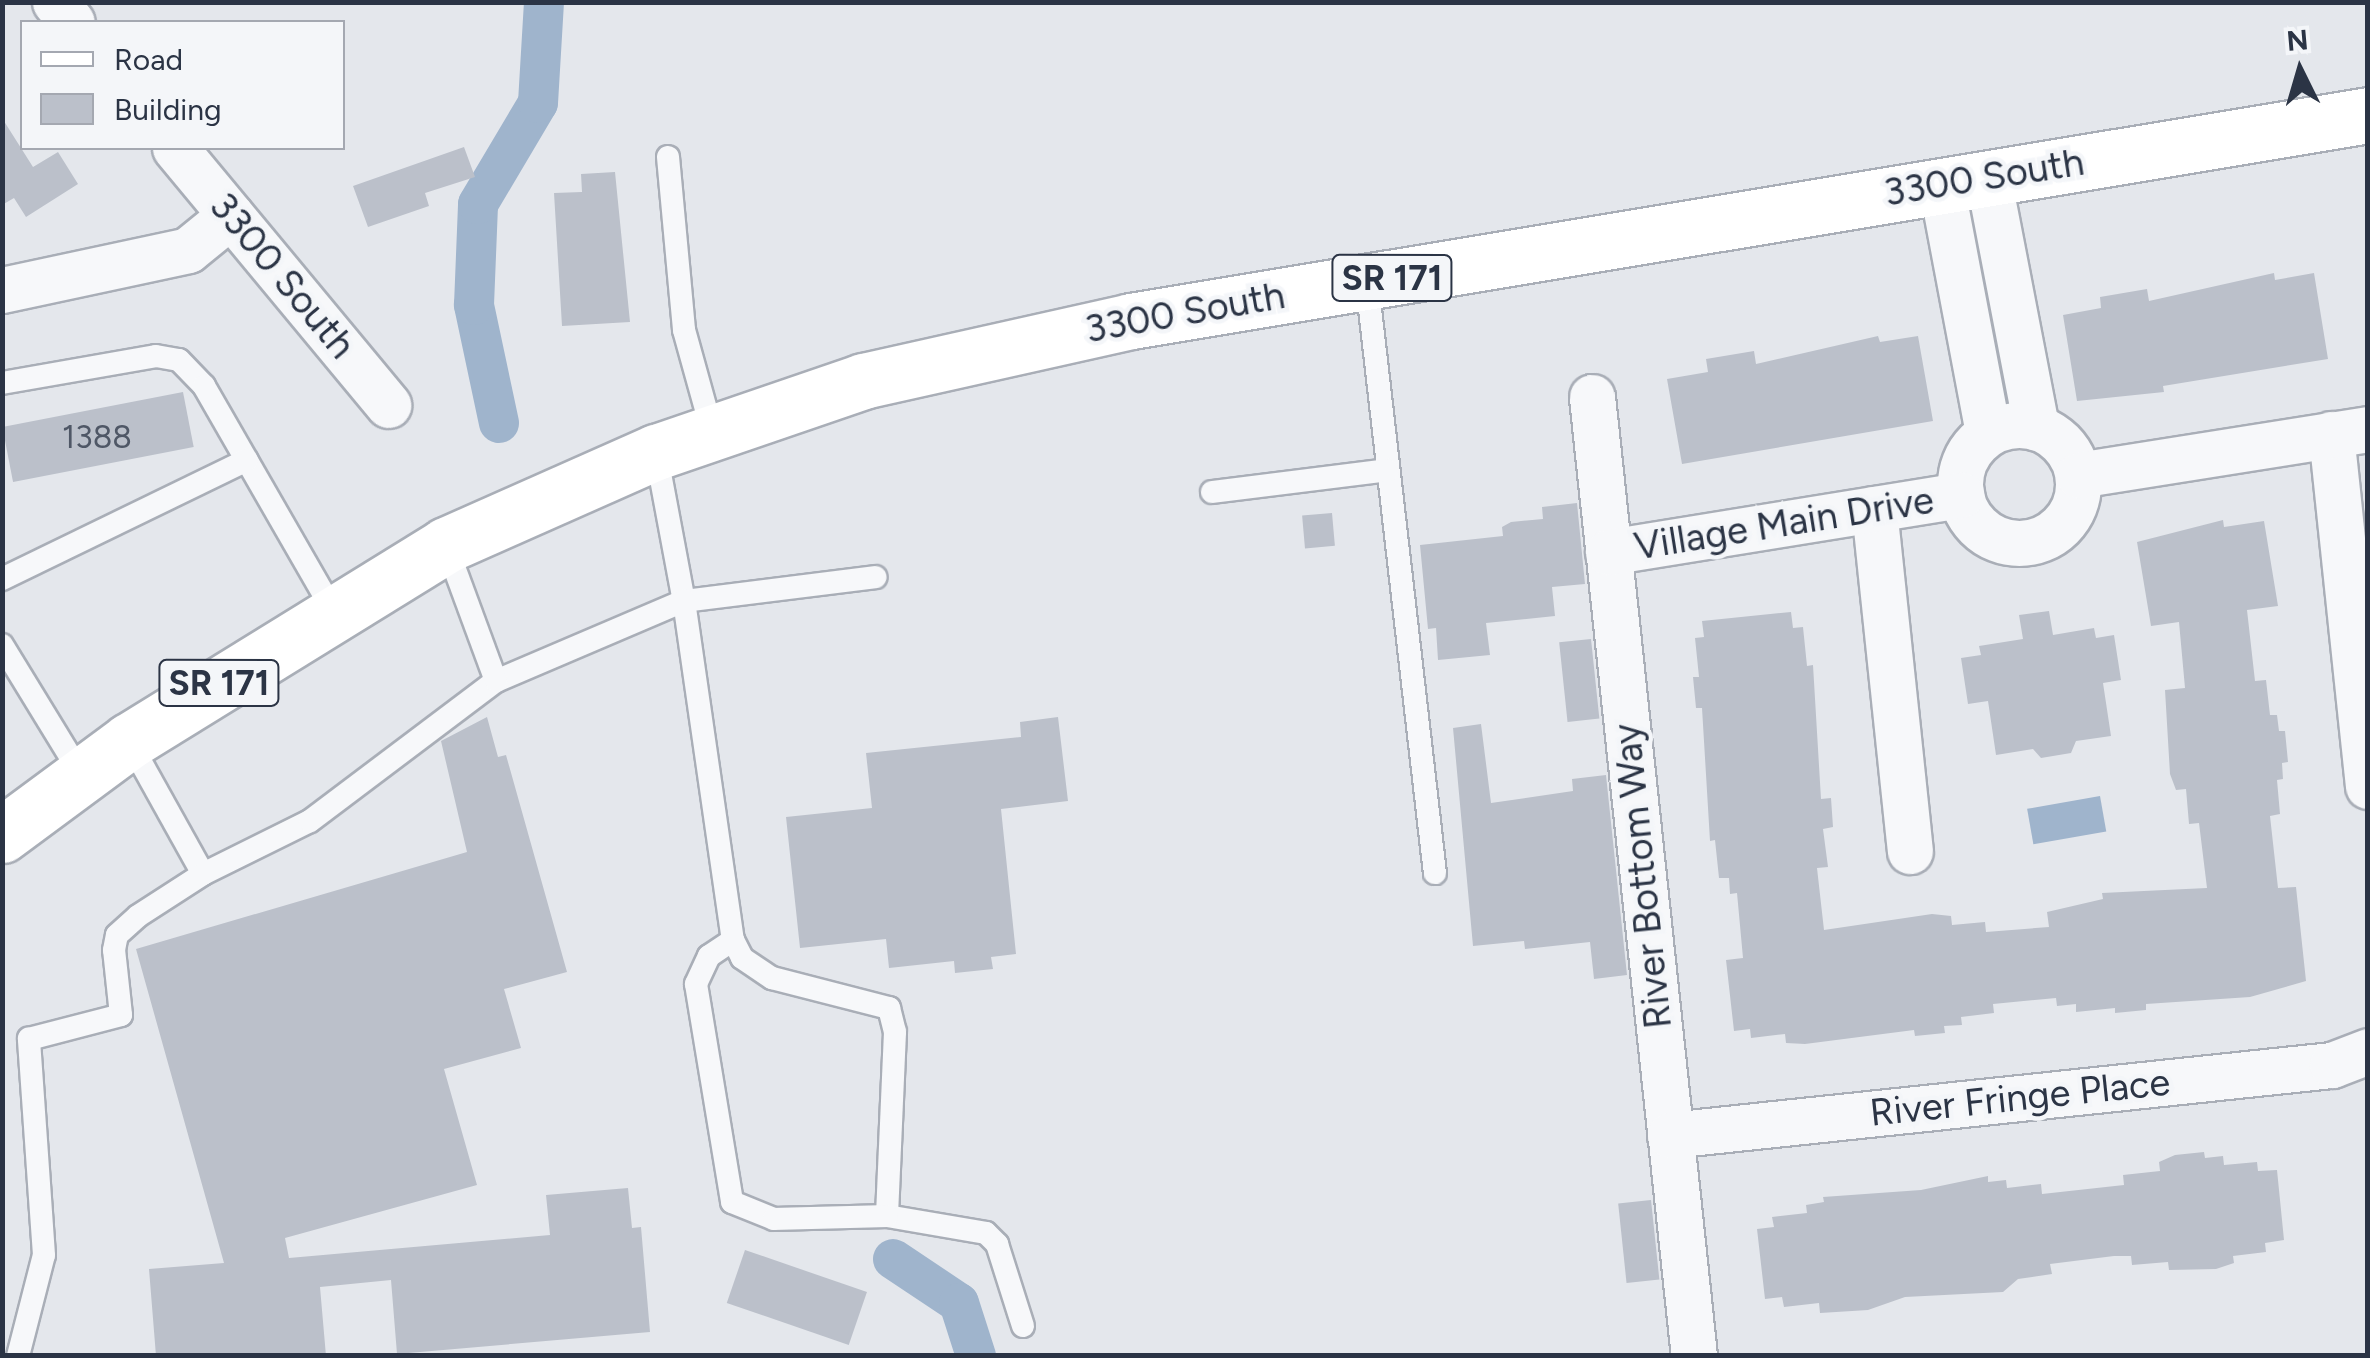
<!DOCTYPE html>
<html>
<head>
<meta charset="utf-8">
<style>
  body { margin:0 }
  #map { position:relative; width:2370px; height:1358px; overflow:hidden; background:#e4e7ec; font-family:Figtree,sans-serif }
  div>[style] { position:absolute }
  .water>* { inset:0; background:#9fb4cc; transform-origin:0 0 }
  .canal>* { height:40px; margin:-20px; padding:0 20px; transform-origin:20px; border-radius:20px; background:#9fb4cc }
  .building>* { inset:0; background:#bbc0ca; transform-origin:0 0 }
  .roads { filter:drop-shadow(2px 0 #a9aeb7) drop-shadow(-2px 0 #a9aeb7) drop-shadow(0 2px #a9aeb7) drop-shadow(0 -2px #a9aeb7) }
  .service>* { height:22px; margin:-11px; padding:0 11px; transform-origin:11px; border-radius:11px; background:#f7f8fa }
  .minor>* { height:45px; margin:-22.5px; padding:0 22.5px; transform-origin:22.5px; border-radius:22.5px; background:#f7f8fa }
  .minor>.ring { margin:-22.5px; padding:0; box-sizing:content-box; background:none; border:45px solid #f7f8fa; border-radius:50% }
  .primary>* { height:55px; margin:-27.5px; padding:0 27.5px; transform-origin:27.5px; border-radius:27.5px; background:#fff }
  span { translate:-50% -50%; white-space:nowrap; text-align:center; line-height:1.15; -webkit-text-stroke:9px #f4f6f9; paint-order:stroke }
  .number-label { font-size:32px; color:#4f5766 }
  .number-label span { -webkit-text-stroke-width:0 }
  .shield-label span { padding:2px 8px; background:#f4f6f9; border:2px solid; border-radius:8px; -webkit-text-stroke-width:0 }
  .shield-label { font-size:35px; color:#2b3445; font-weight:700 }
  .street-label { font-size:38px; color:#2b3445 }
  .frame { position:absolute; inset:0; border:5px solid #2b3445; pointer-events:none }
  .legend { position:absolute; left:20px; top:20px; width:325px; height:130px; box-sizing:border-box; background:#f4f6f9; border:2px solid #a4a8b1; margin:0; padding:12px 18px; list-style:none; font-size:30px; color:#2b3445 }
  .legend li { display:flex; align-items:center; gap:20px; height:50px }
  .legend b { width:50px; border:2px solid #a4a8b1 }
  .north { position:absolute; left:2250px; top:20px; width:100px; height:100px; -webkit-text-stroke:8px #f4f6f9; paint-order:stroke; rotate:355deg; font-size:28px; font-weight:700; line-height:40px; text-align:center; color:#2b3445 }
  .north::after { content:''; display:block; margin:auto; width:35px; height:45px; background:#2b3445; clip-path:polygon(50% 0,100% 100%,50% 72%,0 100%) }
</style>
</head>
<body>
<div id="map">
  <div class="water">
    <i style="left:2100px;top:796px;width:36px;height:74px;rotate:80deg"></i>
  </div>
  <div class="canal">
    <i style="left:499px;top:423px;width:121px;rotate:-102deg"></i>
    <i style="left:474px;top:305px;width:101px;rotate:-87.7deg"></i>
    <i style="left:478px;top:204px;width:117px;rotate:-59.3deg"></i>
    <i style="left:538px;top:103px;width:101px;rotate:-86.6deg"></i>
    <i style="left:893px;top:1259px;width:79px;rotate:33.7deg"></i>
    <i style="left:959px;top:1303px;width:56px;rotate:72.2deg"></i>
  </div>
  <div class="building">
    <i style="clip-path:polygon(2px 118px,33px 167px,58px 152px,78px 184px,26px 217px,14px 198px,2px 205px)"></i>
    <i style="clip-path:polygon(464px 147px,475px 177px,425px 193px,429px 206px,368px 227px,353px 186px)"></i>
    <i style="clip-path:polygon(615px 172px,630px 322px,562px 326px,554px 193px,582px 192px,581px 174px)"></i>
    <i style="clip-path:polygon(2274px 273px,2275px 280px,2314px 273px,2328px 359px,2163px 386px,2164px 392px,2077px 401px,2063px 315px,2101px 308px,2100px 297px,2147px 289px,2149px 301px)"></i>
    <i style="clip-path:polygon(1878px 336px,1880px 342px,1918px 336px,1933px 421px,1682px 464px,1667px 379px,1708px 372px,1706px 359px,1754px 351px,1756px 364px)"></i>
    <i style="left:183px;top:392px;width:56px;height:184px;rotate:79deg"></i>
    <i style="clip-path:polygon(1577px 503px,1585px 584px,1552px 587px,1555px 616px,1486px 623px,1490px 655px,1438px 660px,1436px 628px,1428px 629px,1420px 545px,1503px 536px,1502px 527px,1511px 522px,1543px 519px,1542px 507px)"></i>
    <i style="left:1332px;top:513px;width:33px;height:30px;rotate:85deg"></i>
    <i style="clip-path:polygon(2223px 520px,2224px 527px,2264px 521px,2278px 606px,2247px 610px,2255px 681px,2266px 680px,2270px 715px,2277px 715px,2279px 731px,2285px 731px,2288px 762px,2282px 763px,2283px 779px,2277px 780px,2280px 814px,2270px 816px,2278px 888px,2296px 887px,2306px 981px,2250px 997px,2146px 1004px,2146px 1010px,2115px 1013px,2115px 1008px,2076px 1012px,2076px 1004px,2057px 1006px,2056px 998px,1993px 1004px,1994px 1013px,1961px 1017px,1962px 1025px,1944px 1026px,1945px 1033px,1915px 1036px,1914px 1030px,1805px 1044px,1786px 1043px,1785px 1034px,1751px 1038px,1750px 1029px,1734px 1031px,1726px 960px,1743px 958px,1737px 893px,1730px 894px,1729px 878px,1719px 878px,1715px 840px,1710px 841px,1702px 708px,1696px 708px,1693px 677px,1699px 677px,1695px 638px,1704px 637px,1702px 621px,1791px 612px,1793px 628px,1803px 627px,1807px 666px,1813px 665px,1821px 799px,1831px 798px,1833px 827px,1823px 829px,1828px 867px,1817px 868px,1824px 930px,1932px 914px,1951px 916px,1952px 925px,1985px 922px,1986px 932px,2049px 927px,2047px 912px,2103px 899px,2102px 893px,2207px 888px,2199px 823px,2189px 824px,2186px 789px,2176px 790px,2170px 774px,2165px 690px,2185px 688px,2179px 622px,2151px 626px,2137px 542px)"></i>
    <i style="clip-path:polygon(2049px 611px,2053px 635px,2094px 628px,2096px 638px,2114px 635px,2121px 680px,2103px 683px,2111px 736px,2076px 741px,2071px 753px,2041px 758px,2033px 749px,1996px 755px,1988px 701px,1968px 704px,1961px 658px,1981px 655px,1979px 646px,2023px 639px,2019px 615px)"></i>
    <i style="left:1591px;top:639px;width:80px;height:32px;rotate:84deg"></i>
    <i style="clip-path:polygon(487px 717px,498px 757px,506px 755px,567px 972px,504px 989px,521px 1048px,444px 1069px,477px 1185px,285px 1238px,289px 1258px,550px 1235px,546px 1195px,628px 1188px,632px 1228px,641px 1227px,650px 1332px,397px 1354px,391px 1280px,320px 1287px,326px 1356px,156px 1356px,149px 1269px,224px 1263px,136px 949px,467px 852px,441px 741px)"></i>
    <i style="clip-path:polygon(1058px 717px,1068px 801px,1001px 809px,1016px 954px,991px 957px,993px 969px,955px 973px,954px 961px,889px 968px,886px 939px,800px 948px,786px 817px,872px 808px,866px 753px,1021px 737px,1020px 722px)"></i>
    <i style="clip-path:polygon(1481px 724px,1491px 803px,1573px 791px,1572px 779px,1606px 775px,1627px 975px,1594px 979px,1590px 942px,1525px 949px,1524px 941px,1473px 946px,1453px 728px)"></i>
    <i style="clip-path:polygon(2204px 1152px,2205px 1158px,2223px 1156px,2224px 1165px,2257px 1162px,2258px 1171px,2277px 1170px,2284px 1240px,2265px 1243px,2266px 1252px,2233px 1256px,2234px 1263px,2216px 1269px,2169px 1270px,2168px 1262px,2132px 1265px,2131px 1256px,2114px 1256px,2050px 1264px,2052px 1274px,2018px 1279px,2003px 1292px,1905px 1297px,1868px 1310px,1820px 1313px,1819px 1303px,1784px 1307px,1782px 1297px,1765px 1299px,1757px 1229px,1774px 1227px,1772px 1217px,1807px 1213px,1806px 1205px,1824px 1202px,1823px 1197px,1921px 1190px,1988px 1176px,1988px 1182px,2006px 1180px,2007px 1188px,2041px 1184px,2042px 1194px,2124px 1185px,2123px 1175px,2160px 1171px,2159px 1162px,2175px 1155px)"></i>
    <i style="left:1651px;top:1200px;width:80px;height:33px;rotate:84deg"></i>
    <i style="left:745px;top:1250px;width:129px;height:56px;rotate:19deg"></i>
  </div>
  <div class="roads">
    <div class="service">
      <i style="left:668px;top:157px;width:174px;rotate:84.7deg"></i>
      <i style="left:684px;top:330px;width:105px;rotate:74.5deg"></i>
      <i style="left:1367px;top:283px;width:594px;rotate:83.43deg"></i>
      <i style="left:2px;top:383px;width:156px;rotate:-9.9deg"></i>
      <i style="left:156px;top:356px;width:23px;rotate:10deg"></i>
      <i style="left:179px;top:360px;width:36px;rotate:46deg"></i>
      <i style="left:204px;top:386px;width:261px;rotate:60.1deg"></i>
      <i style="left:656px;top:452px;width:152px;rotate:79.4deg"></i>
      <i style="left:684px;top:601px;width:193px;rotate:-7.1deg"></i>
      <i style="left:1212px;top:492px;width:177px;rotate:-7.1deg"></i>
      <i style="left:2px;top:579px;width:272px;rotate:-25.9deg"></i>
      <i style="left:2px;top:645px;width:151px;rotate:58.5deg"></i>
      <i style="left:496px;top:681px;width:204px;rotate:-23.1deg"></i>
      <i style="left:684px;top:601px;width:343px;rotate:81.8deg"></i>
      <i style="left:733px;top:940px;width:20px;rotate:63deg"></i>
      <i style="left:742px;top:958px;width:36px;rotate:34deg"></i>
      <i style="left:772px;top:978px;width:121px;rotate:14.4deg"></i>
      <i style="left:889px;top:1008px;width:25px;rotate:76deg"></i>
      <i style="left:895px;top:1032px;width:184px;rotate:92.5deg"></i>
      <i style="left:887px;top:1216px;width:100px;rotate:9.7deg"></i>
      <i style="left:986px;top:1233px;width:16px;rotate:45deg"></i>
      <i style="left:997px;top:1244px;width:86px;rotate:72.4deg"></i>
      <i style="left:129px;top:741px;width:152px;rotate:60.9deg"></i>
      <i style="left:733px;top:940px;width:29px;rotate:146deg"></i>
      <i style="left:709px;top:956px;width:31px;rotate:115deg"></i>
      <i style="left:696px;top:984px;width:221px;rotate:80.6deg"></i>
      <i style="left:732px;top:1202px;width:45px;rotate:22deg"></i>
      <i style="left:774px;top:1219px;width:113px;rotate:-1.5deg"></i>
      <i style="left:18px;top:1356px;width:104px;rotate:-75.6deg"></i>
      <i style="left:44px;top:1255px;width:217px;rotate:-94deg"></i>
      <i style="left:29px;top:1039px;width:95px;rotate:-14.6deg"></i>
      <i style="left:121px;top:1015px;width:65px;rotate:-96.1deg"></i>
      <i style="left:114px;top:950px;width:15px;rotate:-79deg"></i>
      <i style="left:117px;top:935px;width:28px;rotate:-42deg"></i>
      <i style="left:138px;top:916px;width:77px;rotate:-32.9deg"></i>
      <i style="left:203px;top:874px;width:119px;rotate:-26.4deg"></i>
      <i style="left:310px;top:821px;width:233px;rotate:-37deg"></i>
      <i style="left:496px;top:681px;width:145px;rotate:-110.2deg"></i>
    </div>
    <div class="minor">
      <i style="left:55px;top:2px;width:26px;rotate:50deg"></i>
      <i style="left:175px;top:148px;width:334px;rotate:50.3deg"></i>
      <i style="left:1988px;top:177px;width:255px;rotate:79.1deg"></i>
      <i style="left:1941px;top:184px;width:253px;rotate:79.3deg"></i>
      <i style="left:2px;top:290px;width:190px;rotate:-12.1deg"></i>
      <i style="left:188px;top:250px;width:55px;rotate:-39.1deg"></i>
      <i style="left:1592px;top:397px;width:964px;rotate:83.93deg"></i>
      <i class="ring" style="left:1960px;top:425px;width:73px;height:73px"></i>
      <i style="left:2331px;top:434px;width:354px;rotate:84deg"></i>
      <i style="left:2078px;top:475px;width:294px;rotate:-9deg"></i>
      <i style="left:1874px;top:509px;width:344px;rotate:84deg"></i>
      <i style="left:1608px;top:552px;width:358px;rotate:-9.2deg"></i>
      <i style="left:1670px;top:1135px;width:666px;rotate:-6.04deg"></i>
      <i style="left:2332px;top:1065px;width:39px;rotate:-21deg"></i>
    </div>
    <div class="primary">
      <i style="left:2px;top:835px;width:158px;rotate:-36.5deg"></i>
      <i style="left:129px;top:741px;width:373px;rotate:-31.7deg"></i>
      <i style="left:446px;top:545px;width:230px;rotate:-23.9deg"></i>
      <i style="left:656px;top:452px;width:219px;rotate:-18.9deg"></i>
      <i style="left:863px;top:381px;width:275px;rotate:-12.6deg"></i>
      <i style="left:1131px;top:321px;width:1254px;rotate:-9.45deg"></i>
    </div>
  </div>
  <div class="number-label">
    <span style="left:97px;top:437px">1388</span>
  </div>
  <div class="shield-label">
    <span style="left:1392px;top:278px">SR 171</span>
    <span style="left:219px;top:683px">SR 171</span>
  </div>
  <div class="street-label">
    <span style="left:1984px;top:178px;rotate:-9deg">3300 South</span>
    <span style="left:282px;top:276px;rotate:50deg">3300 South</span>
    <span style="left:1185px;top:313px;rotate:-10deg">3300 South</span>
    <span style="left:1784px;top:524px;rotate:-9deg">Village Main Drive</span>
    <span style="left:1643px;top:876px;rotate:-96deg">River Bottom Way</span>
    <span style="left:2020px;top:1098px;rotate:-6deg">River Fringe Place</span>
  </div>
  <div class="frame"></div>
  <ul class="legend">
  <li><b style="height:12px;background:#fff"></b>Road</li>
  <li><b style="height:28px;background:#bbc0ca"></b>Building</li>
  </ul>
  <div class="north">N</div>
</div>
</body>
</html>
